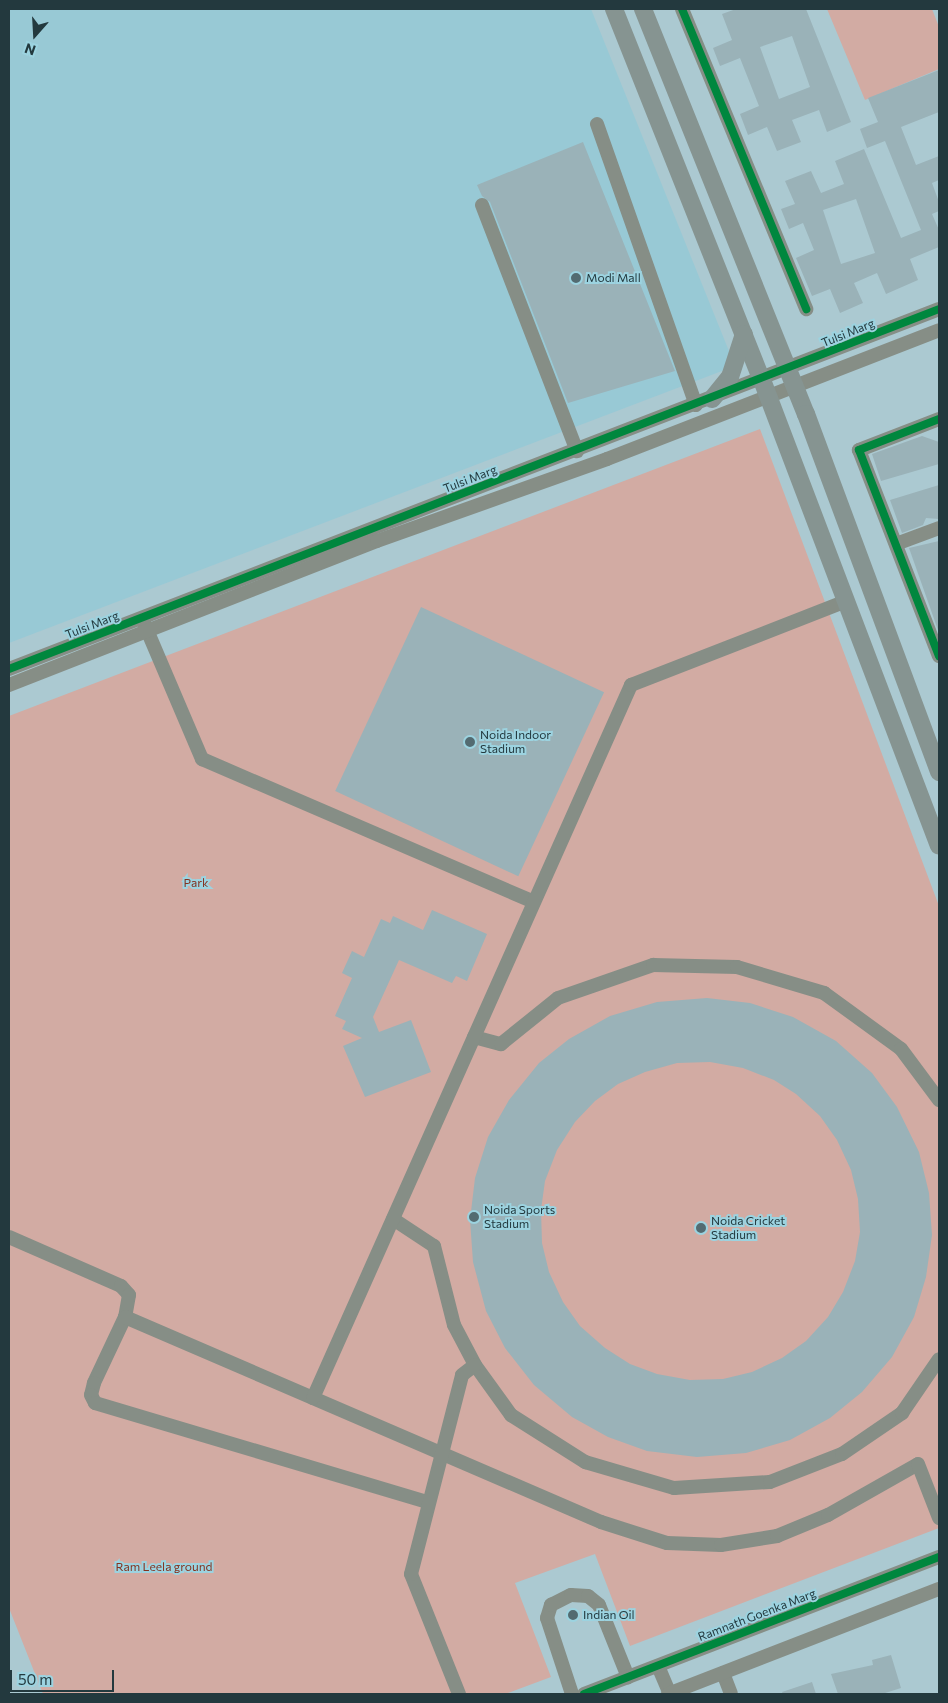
<!DOCTYPE html>
<html>
<head>
<meta charset="utf-8">
<style>
  body { margin:0 }
  #map { position:relative; width:948px; height:1703px; overflow:hidden; background:#abc9d1; font-family:Commissioner,sans-serif }
  div>[style] { position:absolute }
  .built>* { inset:0; background:#98c9d5 }
  .green>* { inset:0; background:#d2aba3 }
  .building>* { inset:0; background:#9ab2b8; transform-origin:0 0 }
  .minor>* { height:14px; margin:-7px; padding:0 7px; transform-origin:7px; border-radius:7px; background:#868e86 }
  .major>* { height:18px; margin:-9px; padding:0 9px; transform-origin:9px; border-radius:9px; background:#869491 }
  .cycleway>* { height:8px; margin:-4px; padding:0 4px; transform-origin:4px; border-radius:4px; background:#00873e }
  .dots>* { width:14px; height:14px; translate:-50% -50%; box-sizing:border-box; border:2px solid #9cd3e0; border-radius:50% }
  span { translate:-50% -50%; white-space:nowrap; text-align:center; line-height:1.15; -webkit-text-stroke:4px #9cd3e0; paint-order:stroke }
  .poi-label { font-size:12px; color:#23393e }
  .left { translate:0 -50%; text-align:left }
  .street-label { font-size:12px; color:#23393e }
  .park-label { font-size:12px; color:#84311e }
  .frame { position:absolute; inset:0; border:10px solid #23393e; pointer-events:none }
  .north { position:absolute; left:10px; top:10px; width:50px; height:50px; -webkit-text-stroke:4px #9cd3e0; paint-order:stroke; rotate:199deg; font-size:14px; font-weight:700; line-height:20px; text-align:center; color:#23393e }
  .north::after { content:''; display:block; margin:auto; width:18px; height:22px; background:#23393e; clip-path:polygon(50% 0,100% 100%,50% 72%,0 100%) }
  .scale { position:absolute; left:10px; top:1670px; width:104px; height:22px; box-sizing:border-box; border:2px solid #23393e; border-top:0; padding-left:6px; font-size:15px; line-height:18px; white-space:nowrap; color:#23393e; -webkit-text-stroke:4px #9cd3e0; paint-order:stroke }
</style>
</head>
<body>
<div id="map">
  <div class="built">
    <i style="clip-path:polygon(9px 9px,591px 9px,735px 366px,9px 643px)"></i>
  </div>
  <div class="green">
    <i style="clip-path:polygon(827px 9px,932px 9px,939px 27px,939px 69px,865px 100px)"></i>
    <i style="clip-path:polygon(760px 429px,939px 906px,939px 1528px,630px 1646px,595px 1554px,515px 1583px,551px 1677px,505px 1694px,43px 1694px,9px 1608px,9px 716px)"></i>
  </div>
  <div class="building">
    <i style="clip-path:polygon(evenodd,736px 9px,806px 9px,851px 122px,827px 132px,819px 110px,792px 120px,801px 142px,777px 151px,767px 127px,748px 135px,740px 114px,759px 106px,740px 58px,720px 66px,713px 48px,732px 40px,722px 14px,736px 9px,792px 36px,810px 87px,779px 99px,760px 47px,792px 36px)"></i>
    <i style="clip-path:polygon(evenodd,939px 70px,939px 112px,901px 127px,916px 165px,939px 156px,939px 180px,932px 183px,939px 202px,939px 211px,932px 214px,939px 230px,939px 247px,910px 259px,918px 280px,886px 294px,877px 273px,854px 283px,863px 303px,840px 313px,830px 289px,812px 296px,796px 258px,814px 250px,803px 223px,789px 229px,781px 209px,795px 204px,785px 181px,811px 171px,821px 193px,844px 184px,835px 161px,864px 149px,901px 238px,921px 230px,885px 141px,867px 148px,860px 129px,878px 122px,868px 98px,939px 70px,856px 199px,875px 253px,841px 264px,823px 210px,856px 199px)"></i>
    <i style="clip-path:polygon(583px 142px,675px 371px,568px 403px,490px 202px,482px 196px,477px 185px)"></i>
    <i style="clip-path:polygon(922px 436px,939px 442px,939px 464px,881px 481px,872px 454px)"></i>
    <i style="clip-path:polygon(939px 485px,939px 519px,926px 518px,923px 525px,902px 533px,890px 500px)"></i>
    <i style="clip-path:polygon(939px 541px,939px 630px,938px 630px,909px 548px)"></i>
    <i style="left:421px;top:607px;width:202px;height:203px;rotate:25deg"></i>
    <i style="clip-path:polygon(432px 910px,487px 934px,467px 981px,456px 976px,452px 983px,399px 960px,373px 1017px,379px 1032px,411px 1020px,431px 1072px,365px 1097px,343px 1046px,362px 1038px,342px 1029px,346px 1021px,335px 1016px,352px 978px,342px 973px,352px 951px,364px 957px,381px 919px,390px 923px,393px 916px,423px 930px)"></i>
    <i style="clip-path:polygon(evenodd,707px 998px,750px 1003px,793px 1017px,836px 1041px,872px 1073px,897px 1107px,919px 1152px,929px 1193px,932px 1235px,926px 1277px,914px 1317px,892px 1357px,862px 1392px,830px 1418px,790px 1440px,746px 1453px,697px 1457px,647px 1451px,608px 1437px,572px 1417px,534px 1385px,505px 1348px,486px 1311px,473px 1262px,470px 1220px,475px 1178px,488px 1137px,509px 1100px,539px 1063px,569px 1039px,610px 1016px,657px 1002px,707px 998px,710px 1062px,743px 1068px,774px 1080px,796px 1094px,820px 1116px,837px 1140px,851px 1170px,858px 1199px,860px 1232px,855px 1261px,843px 1292px,828px 1317px,806px 1341px,782px 1358px,752px 1372px,723px 1379px,690px 1380px,657px 1374px,630px 1364px,605px 1348px,580px 1326px,563px 1302px,549px 1272px,542px 1243px,541px 1210px,545px 1181px,557px 1150px,575px 1122px,595px 1101px,618px 1084px,645px 1072px,677px 1063px,710px 1062px)"></i>
    <i style="clip-path:polygon(891px 1655px,901px 1688px,882px 1694px,838px 1694px,831px 1674px,873px 1665px,872px 1660px)"></i>
    <i style="clip-path:polygon(812px 1682px,816px 1694px,783px 1694px,782px 1692px)"></i>
  </div>
  <div class="minor">
    <i style="left:682px;top:9px;width:325px;rotate:67.5deg"></i>
    <i style="left:597px;top:124px;width:298px;rotate:70.6deg"></i>
    <i style="left:482px;top:205px;width:264px;rotate:68.9deg"></i>
    <i style="left:939px;top:419px;width:86px;rotate:158.8deg"></i>
    <i style="left:859px;top:450px;width:221px;rotate:68.8deg"></i>
    <i style="left:896px;top:544px;width:46px;rotate:-20.4deg"></i>
    <i style="left:144px;top:623px;width:148px;rotate:66.9deg"></i>
    <i style="left:202px;top:759px;width:361px;rotate:23.3deg"></i>
    <i style="left:9px;top:669px;width:997px;rotate:-21.16deg"></i>
    <i style="left:9px;top:685px;width:395px;rotate:-21.4deg"></i>
    <i style="left:377px;top:541px;width:244px;rotate:-19.6deg"></i>
    <i style="left:607px;top:459px;width:356px;rotate:-21.2deg"></i>
    <i style="left:474px;top:1037px;width:28px;rotate:15deg"></i>
    <i style="left:501px;top:1044px;width:73px;rotate:-38.9deg"></i>
    <i style="left:558px;top:998px;width:101px;rotate:-19.2deg"></i>
    <i style="left:653px;top:965px;width:84px;rotate:1.4deg"></i>
    <i style="left:737px;top:967px;width:91px;rotate:16.6deg"></i>
    <i style="left:824px;top:993px;width:95px;rotate:36deg"></i>
    <i style="left:901px;top:1049px;width:64px;rotate:53.3deg"></i>
    <i style="left:393px;top:1219px;width:49px;rotate:33.4deg"></i>
    <i style="left:434px;top:1246px;width:81px;rotate:75.8deg"></i>
    <i style="left:454px;top:1325px;width:45px;rotate:62.3deg"></i>
    <i style="left:475px;top:1365px;width:62px;rotate:54.2deg"></i>
    <i style="left:511px;top:1415px;width:88px;rotate:32.4deg"></i>
    <i style="left:585px;top:1462px;width:93px;rotate:16.3deg"></i>
    <i style="left:674px;top:1488px;width:96px;rotate:-3.6deg"></i>
    <i style="left:770px;top:1482px;width:77px;rotate:-21.3deg"></i>
    <i style="left:842px;top:1454px;width:73px;rotate:-34.3deg"></i>
    <i style="left:902px;top:1413px;width:65px;rotate:-55.6deg"></i>
    <i style="left:9px;top:1237px;width:122px;rotate:23.6deg"></i>
    <i style="left:121px;top:1286px;width:12px;rotate:48deg"></i>
    <i style="left:129px;top:1295px;width:22px;rotate:100deg"></i>
    <i style="left:125px;top:1317px;width:73px;rotate:115.2deg"></i>
    <i style="left:94px;top:1383px;width:12px;rotate:104deg"></i>
    <i style="left:91px;top:1395px;width:9px;rotate:63deg"></i>
    <i style="left:95px;top:1403px;width:347px;rotate:16.6deg"></i>
    <i style="left:125px;top:1317px;width:518px;rotate:23.3deg"></i>
    <i style="left:601px;top:1522px;width:69px;rotate:17.7deg"></i>
    <i style="left:667px;top:1543px;width:54px;rotate:2.1deg"></i>
    <i style="left:721px;top:1545px;width:57px;rotate:-9.1deg"></i>
    <i style="left:777px;top:1536px;width:55px;rotate:-22.4deg"></i>
    <i style="left:828px;top:1515px;width:103px;rotate:-29.5deg"></i>
    <i style="left:918px;top:1464px;width:58px;rotate:68.7deg"></i>
    <i style="left:313px;top:1398px;width:781px;rotate:-65.96deg"></i>
    <i style="left:631px;top:685px;width:229px;rotate:-21.3deg"></i>
    <i style="left:658px;top:1666px;width:30px;rotate:67deg"></i>
    <i style="left:723px;top:1673px;width:22px;rotate:69deg"></i>
    <i style="left:459px;top:1694px;width:129px;rotate:-111.8deg"></i>
    <i style="left:411px;top:1574px;width:205px;rotate:-75.6deg"></i>
    <i style="left:462px;top:1375px;width:16px;rotate:-38deg"></i>
    <i style="left:572px;top:1694px;width:80px;rotate:-108.2deg"></i>
    <i style="left:547px;top:1618px;width:14px;rotate:-73deg"></i>
    <i style="left:551px;top:1605px;width:22px;rotate:-27deg"></i>
    <i style="left:571px;top:1595px;width:17px;rotate:3deg"></i>
    <i style="left:588px;top:1596px;width:14px;rotate:39deg"></i>
    <i style="left:599px;top:1605px;width:78px;rotate:68.1deg"></i>
    <i style="left:584px;top:1694px;width:381px;rotate:-21.1deg"></i>
    <i style="left:668px;top:1694px;width:291px;rotate:-21.2deg"></i>
  </div>
  <div class="major">
    <i style="left:614px;top:9px;width:399px;rotate:68.3deg"></i>
    <i style="left:762px;top:380px;width:498px;rotate:69.2deg"></i>
    <i style="left:643px;top:9px;width:437px;rotate:68.1deg"></i>
    <i style="left:806px;top:414px;width:382px;rotate:69.6deg"></i>
    <i style="left:712px;top:399px;width:28px;rotate:-51deg"></i>
    <i style="left:730px;top:377px;width:45px;rotate:-72deg"></i>
  </div>
  <div class="cycleway">
    <i style="left:682px;top:9px;width:325px;rotate:67.5deg"></i>
    <i style="left:939px;top:419px;width:86px;rotate:158.8deg"></i>
    <i style="left:859px;top:450px;width:221px;rotate:68.8deg"></i>
    <i style="left:9px;top:669px;width:997px;rotate:-21.16deg"></i>
    <i style="left:584px;top:1694px;width:381px;rotate:-21.1deg"></i>
  </div>
  <div class="dots">
    <i style="left:576px;top:278px;background:#536b71"></i>
    <i style="left:470px;top:742px;background:#536b71"></i>
    <i style="left:474px;top:1217px;background:#536b71"></i>
    <i style="left:701px;top:1228px;background:#536b71"></i>
    <i style="left:573px;top:1615px;background:#536b71"></i>
  </div>
  <div class="poi-label">
    <span class="left" style="left:586px;top:278px">Modi Mall</span>
    <span class="left" style="left:480px;top:742px">Noida Indoor<br>Stadium</span>
    <span class="left" style="left:484px;top:1217px">Noida Sports<br>Stadium</span>
    <span class="left" style="left:711px;top:1228px">Noida Cricket<br>Stadium</span>
    <span class="left" style="left:583px;top:1615px">Indian Oil</span>
  </div>
  <div class="street-label">
    <span style="left:848px;top:333px;rotate:-22deg">Tulsi Marg</span>
    <span style="left:470px;top:479px;rotate:-21deg">Tulsi Marg</span>
    <span style="left:92px;top:625px;rotate:-21deg">Tulsi Marg</span>
    <span style="left:757px;top:1615px;rotate:-21deg">Ramnath Goenka Marg</span>
  </div>
  <div class="park-label">
    <span style="left:196px;top:883px">Park</span>
    <span style="left:164px;top:1567px">Ram Leela ground</span>
  </div>
  <div class="frame"></div>
  <div class="north">N</div>
  <div class="scale">50 m</div>
</div>
</body>
</html>
